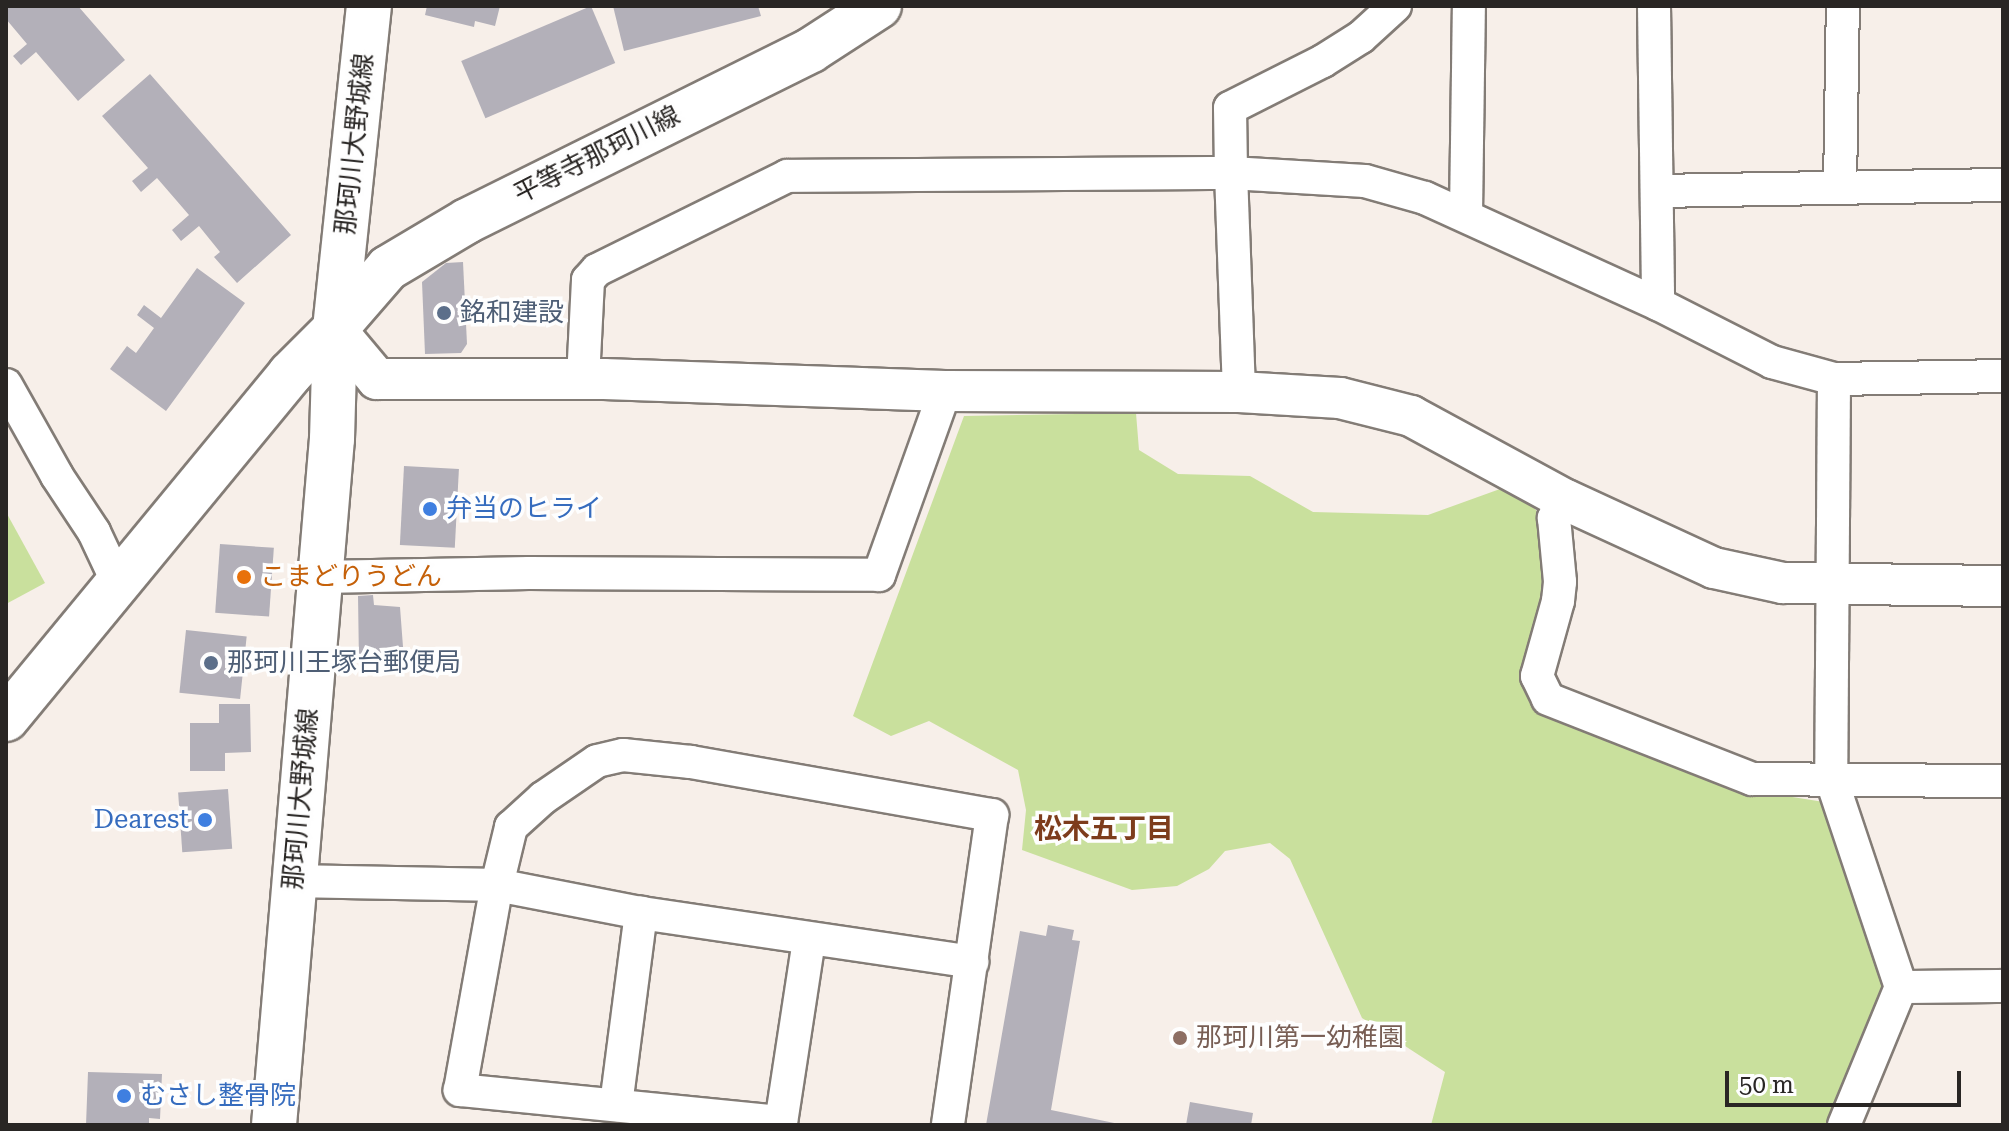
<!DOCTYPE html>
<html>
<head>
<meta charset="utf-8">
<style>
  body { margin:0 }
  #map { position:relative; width:2009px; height:1131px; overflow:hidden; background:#f7efe9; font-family:"Roboto Serif","Noto Sans JP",serif }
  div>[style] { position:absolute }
  .green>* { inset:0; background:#c9e09d }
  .building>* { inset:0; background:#b3b0b9; transform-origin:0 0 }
  .roads { filter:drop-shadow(2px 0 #837c76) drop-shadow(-2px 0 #837c76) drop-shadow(0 2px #837c76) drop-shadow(0 -2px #837c76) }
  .minor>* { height:32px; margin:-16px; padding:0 16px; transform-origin:16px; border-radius:16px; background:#fff }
  .tertiary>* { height:40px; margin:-20px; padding:0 20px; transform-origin:20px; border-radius:20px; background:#fff }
  .secondary>* { height:44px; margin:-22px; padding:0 22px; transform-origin:22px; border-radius:22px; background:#fff }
  .dots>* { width:22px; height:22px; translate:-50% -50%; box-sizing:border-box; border:4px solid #fefefe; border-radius:50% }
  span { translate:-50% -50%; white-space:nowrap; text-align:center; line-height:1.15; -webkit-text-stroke:7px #fefefe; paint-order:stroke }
  .street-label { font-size:26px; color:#292624 }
  .service-label { font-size:26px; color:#4e5e75 }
  .left { translate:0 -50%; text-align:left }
  .shop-label { font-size:26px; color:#366cbe }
  .right { translate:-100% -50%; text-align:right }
  .food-label { font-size:26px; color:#c56008 }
  .education-label { font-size:26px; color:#785e54 }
  .neighbourhood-label { font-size:28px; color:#7d3c1c; font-weight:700 }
  .frame { position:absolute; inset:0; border:8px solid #292624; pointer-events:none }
  .scale { position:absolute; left:1725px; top:1071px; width:236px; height:36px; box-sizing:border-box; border:4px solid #292624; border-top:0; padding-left:10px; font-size:24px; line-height:28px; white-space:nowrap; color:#292624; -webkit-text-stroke:6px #fefefe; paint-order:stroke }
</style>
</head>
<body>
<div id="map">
  <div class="green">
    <i style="clip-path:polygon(1136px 413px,1139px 450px,1178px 474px,1250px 476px,1313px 512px,1428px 515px,1500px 489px,1531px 504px,1539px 514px,1549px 586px,1528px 683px,1541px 713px,1734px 788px,1824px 802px,1888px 977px,1830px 1125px,1431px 1125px,1445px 1072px,1362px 1018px,1290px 859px,1270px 843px,1225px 851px,1209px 869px,1177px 886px,1132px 890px,1022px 850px,1026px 810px,1018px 770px,929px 721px,891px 736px,853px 716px,964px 416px)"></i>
    <i style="clip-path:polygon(6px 512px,45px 583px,6px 604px)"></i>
  </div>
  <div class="building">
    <i style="clip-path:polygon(6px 6px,78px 6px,125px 60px,78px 101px,36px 52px,21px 65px,13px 56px,27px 44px,6px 19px)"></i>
    <i style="clip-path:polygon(427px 6px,500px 6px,495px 26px,475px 21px,474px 27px,425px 15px)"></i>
    <i style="left:591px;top:6px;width:62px;height:141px;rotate:67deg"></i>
    <i style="clip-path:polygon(613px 6px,758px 6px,761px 16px,624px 51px)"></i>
    <i style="clip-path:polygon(150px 74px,291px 235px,237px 283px,214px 257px,220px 252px,199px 226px,181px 241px,172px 230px,189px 215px,157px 178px,141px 192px,132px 181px,148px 168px,102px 116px)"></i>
    <i style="clip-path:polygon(463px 262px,467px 344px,461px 353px,425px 354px,422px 282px,446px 263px)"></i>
    <i style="clip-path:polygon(197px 268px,245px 303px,166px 411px,110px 369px,127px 346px,136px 353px,154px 328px,137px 315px,144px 305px,161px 318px)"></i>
    <i style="left:404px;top:466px;width:55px;height:79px;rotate:3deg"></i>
    <i style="left:220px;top:544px;width:54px;height:69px;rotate:4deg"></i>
    <i style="clip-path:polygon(373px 595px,374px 605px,400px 607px,404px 660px,359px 663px,358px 596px)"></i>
    <i style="left:186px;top:630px;width:61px;height:63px;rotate:6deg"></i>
    <i style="clip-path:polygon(219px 704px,250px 704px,251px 752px,225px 753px,225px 771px,190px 771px,190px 723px,219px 723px)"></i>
    <i style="left:228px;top:789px;width:60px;height:50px;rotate:86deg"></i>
    <i style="clip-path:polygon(1048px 925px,1074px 930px,1072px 940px,1080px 941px,1051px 1110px,1124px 1125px,986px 1125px,1020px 931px,1046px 936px)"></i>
    <i style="clip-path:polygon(88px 1072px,162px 1074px,160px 1119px,149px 1118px,149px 1125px,86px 1125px)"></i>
    <i style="clip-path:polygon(1190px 1102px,1253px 1113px,1251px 1125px,1186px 1125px)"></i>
  </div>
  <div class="roads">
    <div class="minor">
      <i style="left:1395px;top:6px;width:46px;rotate:137.6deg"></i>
      <i style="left:1361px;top:37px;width:45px;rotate:147.7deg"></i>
      <i style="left:1323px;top:61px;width:104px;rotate:153.2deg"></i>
      <i style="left:1230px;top:108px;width:65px;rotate:89.1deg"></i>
      <i style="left:1231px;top:173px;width:134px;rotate:3.4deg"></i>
      <i style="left:1365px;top:181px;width:62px;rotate:15.8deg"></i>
      <i style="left:1425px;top:198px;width:256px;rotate:24.5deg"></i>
      <i style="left:1658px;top:304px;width:128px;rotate:27deg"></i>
      <i style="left:1772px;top:362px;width:64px;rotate:15.3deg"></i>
      <i style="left:1834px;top:379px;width:169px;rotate:-1deg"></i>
      <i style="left:1654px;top:6px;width:298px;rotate:89.2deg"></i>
      <i style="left:1840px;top:188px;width:182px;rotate:-89.1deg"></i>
      <i style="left:1657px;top:191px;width:346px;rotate:-1deg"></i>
      <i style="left:1466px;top:214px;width:208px;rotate:-89.2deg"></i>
      <i style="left:583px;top:379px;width:99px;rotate:-87.1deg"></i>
      <i style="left:588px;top:280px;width:13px;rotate:-48deg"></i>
      <i style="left:597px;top:270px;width:212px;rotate:-26.3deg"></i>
      <i style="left:787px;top:176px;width:444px;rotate:-0.4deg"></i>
      <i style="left:1231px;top:173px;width:219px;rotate:87.9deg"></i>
      <i style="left:1834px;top:379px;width:399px;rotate:90.4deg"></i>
      <i style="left:1831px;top:778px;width:220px;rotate:71.5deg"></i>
      <i style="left:6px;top:385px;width:104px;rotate:60.7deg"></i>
      <i style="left:57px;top:476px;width:67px;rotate:56.5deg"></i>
      <i style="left:94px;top:532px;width:56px;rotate:64.8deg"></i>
      <i style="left:1566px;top:500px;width:22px;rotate:124deg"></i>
      <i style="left:1554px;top:518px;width:64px;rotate:84.6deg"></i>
      <i style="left:1560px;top:582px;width:19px;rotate:96deg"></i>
      <i style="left:1558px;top:601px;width:78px;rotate:105.6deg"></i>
      <i style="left:1537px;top:676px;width:25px;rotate:64deg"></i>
      <i style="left:1548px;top:699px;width:219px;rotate:21.4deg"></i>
      <i style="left:1752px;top:779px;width:251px;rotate:0.5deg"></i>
      <i style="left:320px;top:577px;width:209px;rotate:-1.1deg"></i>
      <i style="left:529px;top:573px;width:350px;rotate:0.3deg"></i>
      <i style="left:879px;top:575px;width:195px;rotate:-70.3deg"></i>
      <i style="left:294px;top:881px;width:203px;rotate:1.1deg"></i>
      <i style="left:497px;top:885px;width:60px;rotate:-76.4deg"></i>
      <i style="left:511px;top:827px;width:43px;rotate:-42.2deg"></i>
      <i style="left:543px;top:798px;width:65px;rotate:-34.4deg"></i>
      <i style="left:597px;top:761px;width:27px;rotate:-13deg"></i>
      <i style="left:623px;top:755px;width:68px;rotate:5.9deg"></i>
      <i style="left:691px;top:762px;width:306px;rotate:10deg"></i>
      <i style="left:992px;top:815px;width:313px;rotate:98.1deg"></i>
      <i style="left:809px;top:940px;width:184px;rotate:98.7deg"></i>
      <i style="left:781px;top:1122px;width:323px;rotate:-174.3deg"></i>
      <i style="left:460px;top:1090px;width:208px;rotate:-79.8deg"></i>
      <i style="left:497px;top:885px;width:147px;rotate:11deg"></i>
      <i style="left:641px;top:913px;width:335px;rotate:8.4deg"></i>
      <i style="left:616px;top:1105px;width:194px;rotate:-82.6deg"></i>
      <i style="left:1844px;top:1125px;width:149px;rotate:-67.6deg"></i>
      <i style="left:1901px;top:987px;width:102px;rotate:-0.6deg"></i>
    </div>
    <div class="tertiary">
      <i style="left:335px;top:329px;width:65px;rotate:50deg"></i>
      <i style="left:377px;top:379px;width:227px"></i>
      <i style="left:604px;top:379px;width:341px;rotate:2deg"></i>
      <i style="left:945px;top:391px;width:294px;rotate:0.2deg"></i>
      <i style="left:1239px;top:392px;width:101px;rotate:3.4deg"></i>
      <i style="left:1340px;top:398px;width:73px;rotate:14.2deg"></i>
      <i style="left:1411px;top:416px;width:176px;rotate:28.5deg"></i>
      <i style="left:1566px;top:500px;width:163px;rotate:24.7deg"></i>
      <i style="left:1714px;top:568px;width:71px;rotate:12.3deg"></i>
      <i style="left:1783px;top:583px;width:220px;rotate:0.8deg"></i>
    </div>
    <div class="secondary">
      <i style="left:6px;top:719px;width:447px;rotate:-50.5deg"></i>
      <i style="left:290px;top:374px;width:64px;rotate:-45deg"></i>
      <i style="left:335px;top:329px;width:81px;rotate:-49deg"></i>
      <i style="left:388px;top:268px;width:92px;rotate:-30.7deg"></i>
      <i style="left:467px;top:221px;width:384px;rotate:-26.4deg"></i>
      <i style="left:811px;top:50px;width:81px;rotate:-32.9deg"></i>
      <i style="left:274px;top:1125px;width:688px;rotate:-85.17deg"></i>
      <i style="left:332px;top:439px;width:110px;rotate:-88.4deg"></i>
      <i style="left:335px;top:329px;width:325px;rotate:-84deg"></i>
    </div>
  </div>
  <div class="dots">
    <i style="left:444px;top:313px;background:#5c6f8a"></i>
    <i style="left:430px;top:509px;background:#3f7fe0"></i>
    <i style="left:244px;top:577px;background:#e8710a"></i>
    <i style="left:211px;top:663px;background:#5c6f8a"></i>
    <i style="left:205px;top:820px;background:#3f7fe0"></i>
    <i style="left:1180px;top:1038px;background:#8d6e63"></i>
    <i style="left:124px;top:1096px;background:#3f7fe0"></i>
  </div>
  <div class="street-label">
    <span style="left:355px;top:144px;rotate:-84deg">那珂川大野城線</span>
    <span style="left:597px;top:155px;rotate:-27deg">平等寺那珂川線</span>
    <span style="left:301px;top:799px;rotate:-85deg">那珂川大野城線</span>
  </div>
  <div class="service-label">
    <span class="left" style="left:460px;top:313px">銘和建設</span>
    <span class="left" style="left:227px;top:663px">那珂川王塚台郵便局</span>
  </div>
  <div class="shop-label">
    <span class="left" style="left:446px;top:509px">弁当のヒライ</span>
    <span class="right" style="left:189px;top:820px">Dearest</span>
    <span class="left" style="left:140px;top:1096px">むさし整骨院</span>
  </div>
  <div class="food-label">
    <span class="left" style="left:260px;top:577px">こまどりうどん</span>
  </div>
  <div class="education-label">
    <span class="left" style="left:1196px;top:1038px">那珂川第一幼稚園</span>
  </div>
  <div class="neighbourhood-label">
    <span style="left:1104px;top:829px">松木五丁目</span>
  </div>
  <div class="frame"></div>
  <div class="scale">50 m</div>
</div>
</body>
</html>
